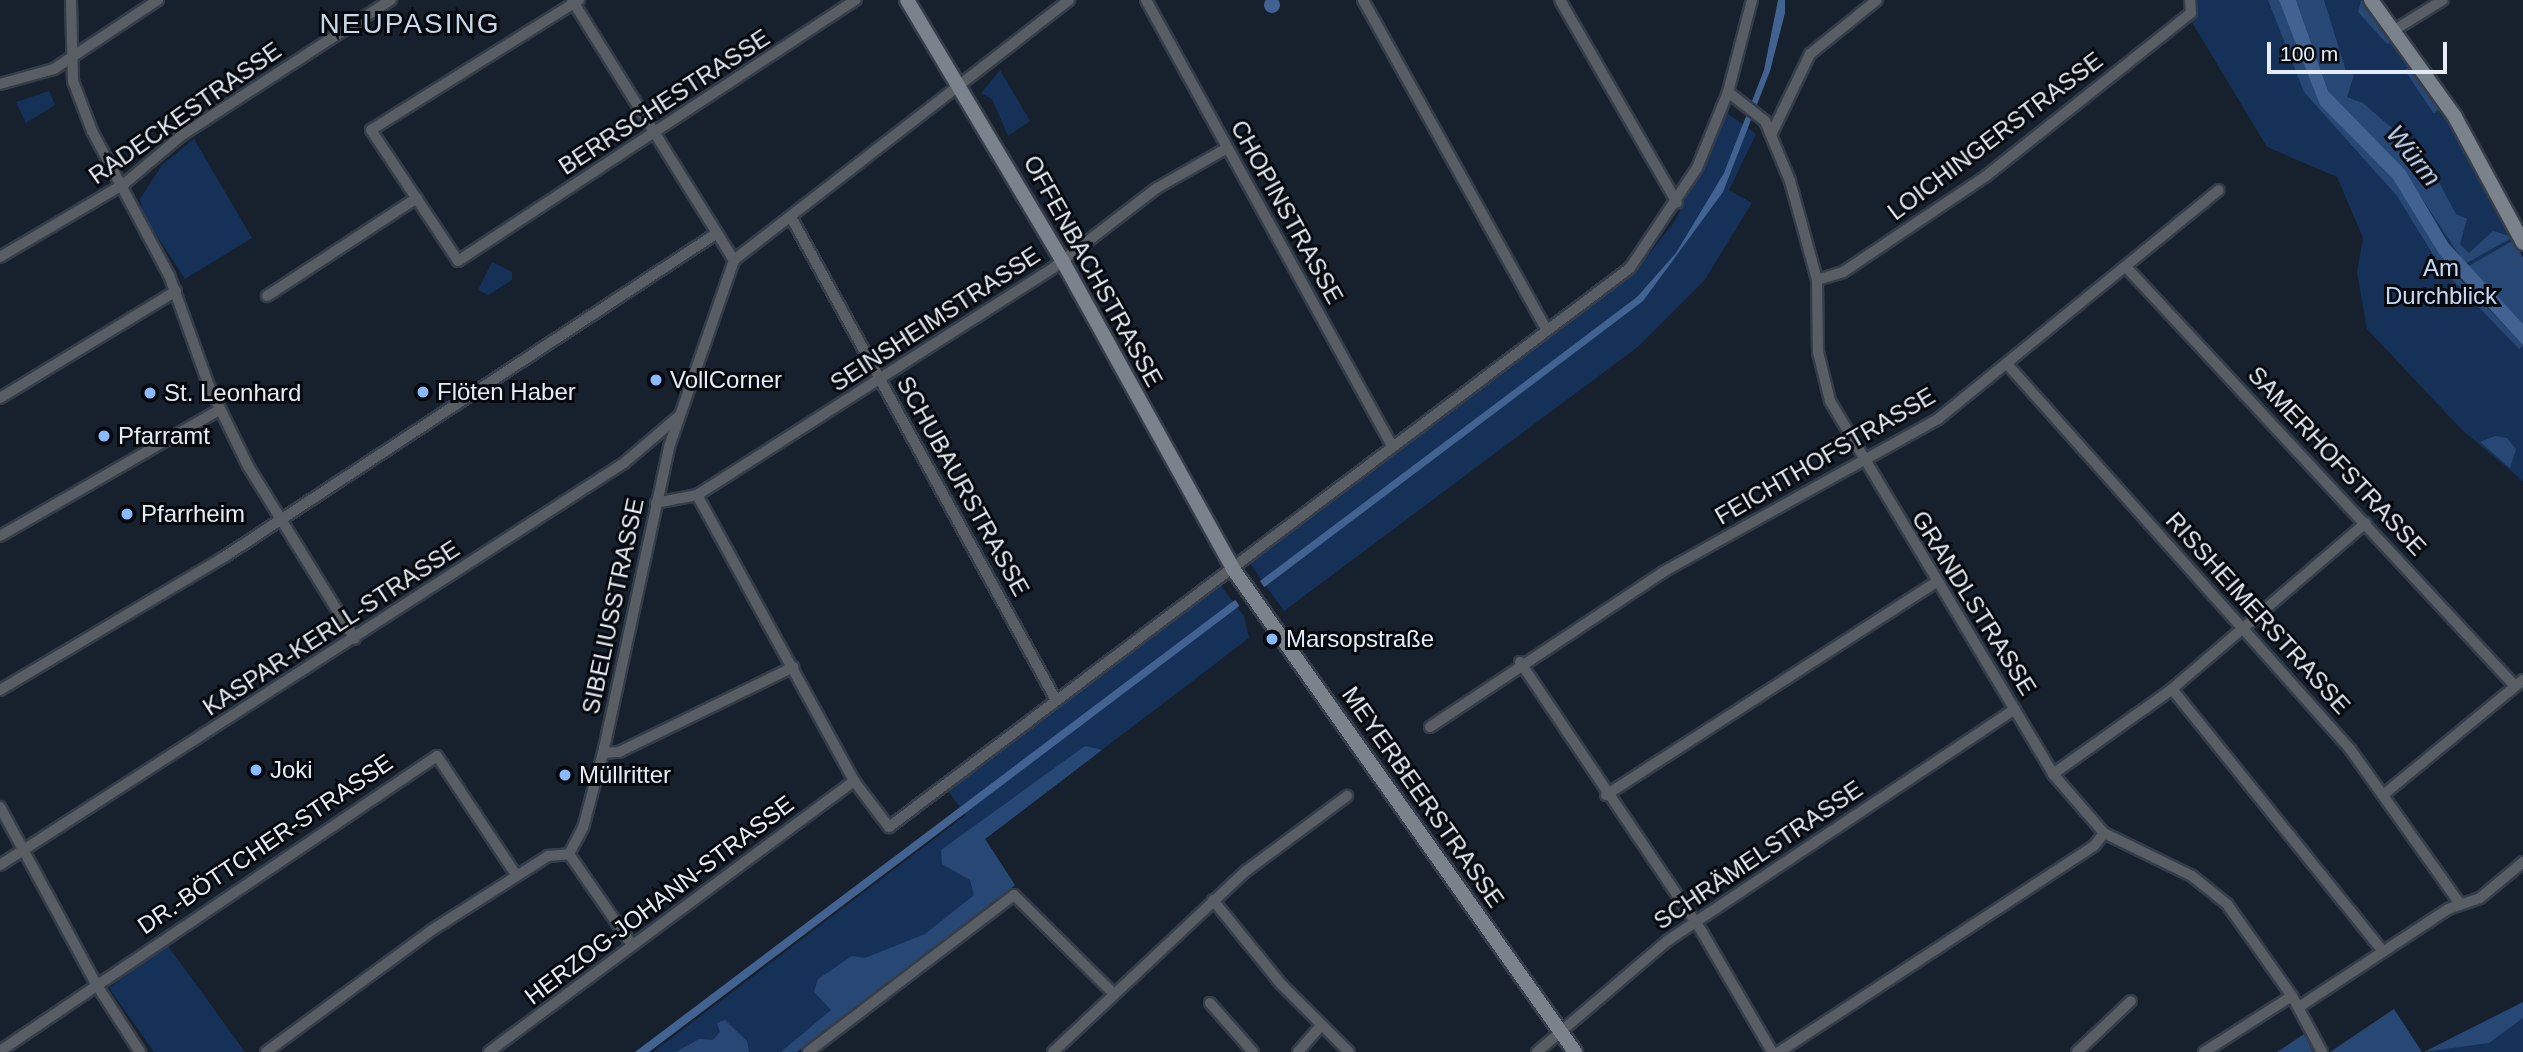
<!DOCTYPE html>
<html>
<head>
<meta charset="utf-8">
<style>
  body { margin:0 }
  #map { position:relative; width:2523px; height:1052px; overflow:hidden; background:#17202d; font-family:Helvetica,sans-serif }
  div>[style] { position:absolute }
  .green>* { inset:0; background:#153158 }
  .forest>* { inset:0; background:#274774; transform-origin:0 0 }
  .water>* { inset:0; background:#426392 }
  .round { border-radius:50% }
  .pier>* { inset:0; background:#17202d; transform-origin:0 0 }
  .roads { filter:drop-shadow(2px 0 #343d49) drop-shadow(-2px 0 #343d49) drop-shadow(0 2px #343d49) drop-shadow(0 -2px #343d49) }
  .street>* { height:10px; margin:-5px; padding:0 5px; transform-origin:5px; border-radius:5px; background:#595e65 }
  .secondary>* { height:14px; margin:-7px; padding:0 7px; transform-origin:7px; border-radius:7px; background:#7a828c }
  .dots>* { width:19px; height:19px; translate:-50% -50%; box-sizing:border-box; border:4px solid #060a0f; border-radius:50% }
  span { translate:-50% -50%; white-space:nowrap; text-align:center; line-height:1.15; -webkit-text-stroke:6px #060a0f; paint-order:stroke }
  .street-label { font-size:24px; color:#e6ecf5 }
  .park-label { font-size:24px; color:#c4d8f5 }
  .poi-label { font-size:24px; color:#e6ecf5 }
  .left { translate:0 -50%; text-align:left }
  .water-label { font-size:26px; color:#c2d6f3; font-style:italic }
  .quarter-label { font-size:28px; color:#c9d6e7; letter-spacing:2px }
  .scale { position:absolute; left:2267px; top:42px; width:180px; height:32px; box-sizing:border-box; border:4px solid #e6ecf5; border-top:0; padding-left:9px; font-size:21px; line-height:24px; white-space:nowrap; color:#e6ecf5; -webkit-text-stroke:5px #060a0f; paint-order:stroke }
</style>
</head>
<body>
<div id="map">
  <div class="green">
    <i style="clip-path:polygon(2185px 0,2361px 0,2395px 39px,2461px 140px,2523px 258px,2523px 481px,2462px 430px,2367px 329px,2357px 273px,2363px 238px,2337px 177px,2267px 147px,2187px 14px)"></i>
    <i style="clip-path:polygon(1000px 70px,1030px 121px,1008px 136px,992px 99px,981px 93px)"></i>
    <i style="clip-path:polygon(49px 91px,55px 105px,26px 123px,16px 102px)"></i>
    <i style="clip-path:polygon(1727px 113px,1756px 134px,1729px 190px,1752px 203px,1704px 281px,1639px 346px,1284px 611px,1249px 562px,1634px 273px,1675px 221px)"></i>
    <i style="clip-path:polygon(194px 139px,252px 238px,185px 279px,143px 214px,140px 199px,162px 165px)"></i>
    <i style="clip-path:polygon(492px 262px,512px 272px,512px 280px,488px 295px,478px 290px)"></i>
    <i style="clip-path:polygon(1220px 585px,1244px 616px,1249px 638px,985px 839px,1015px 885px,797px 1052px,653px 1052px,966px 815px,948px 791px)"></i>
    <i style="clip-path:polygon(167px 945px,198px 987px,245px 1052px,154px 1052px,109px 988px)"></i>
    <i style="clip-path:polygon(2523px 1002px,2523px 1052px,2424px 1052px)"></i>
  </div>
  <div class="forest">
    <i style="clip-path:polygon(2268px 0,2279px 0,2288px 12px,2320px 105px,2393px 179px,2451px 269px,2445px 274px,2397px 196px,2304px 92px)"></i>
    <i style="clip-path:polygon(2296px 0,2324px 0,2346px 71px,2354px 75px,2347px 97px,2363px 103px,2414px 147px,2418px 162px,2434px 173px,2456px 214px,2467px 219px,2460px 244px,2469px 253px,2493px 231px,2513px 237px,2465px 264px,2421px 197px,2328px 91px)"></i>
    <i style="clip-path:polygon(2361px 0,2378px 19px,2395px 39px,2387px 44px,2358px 12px)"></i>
    <i style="left:2412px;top:65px;width:52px;height:9px;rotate:56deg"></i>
    <i style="clip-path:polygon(2514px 240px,2523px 258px,2523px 324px,2467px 267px)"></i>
    <i style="left:2454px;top:273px;width:100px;height:6px;rotate:46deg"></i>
    <i style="clip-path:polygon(2495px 436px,2507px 438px,2516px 449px,2510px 468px,2480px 442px)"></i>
    <i style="clip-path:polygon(1085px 746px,1102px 750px,985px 839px,1015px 885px,797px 1052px,781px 1052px,831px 1010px,814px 992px,818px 979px,852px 956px,865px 958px,925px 934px,974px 895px,970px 880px,942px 864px,941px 850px)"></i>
    <i style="clip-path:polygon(2523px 1002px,2523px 1018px,2489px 1043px,2424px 1052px)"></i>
    <i style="clip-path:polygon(2394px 1009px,2422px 1052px,2330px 1052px)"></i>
    <i style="clip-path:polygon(725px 1020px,747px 1041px,749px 1052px,676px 1052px,699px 1039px,713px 1040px,720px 1032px,717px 1023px)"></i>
    <i style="clip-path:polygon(2304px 1034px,2313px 1052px,2277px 1052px)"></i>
  </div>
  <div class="water">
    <i class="round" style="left:1264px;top:-3px;width:16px;height:16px"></i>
    <i style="clip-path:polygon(1778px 0,1785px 0,1785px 13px,1770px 71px,1723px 192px,1643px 301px,649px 1052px,635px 1052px,1637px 297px,1676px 253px,1724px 173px,1764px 70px)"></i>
    <i style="clip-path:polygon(2279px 0,2296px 0,2328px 91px,2405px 170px,2448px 243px,2523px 324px,2523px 345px,2440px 255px,2393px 179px,2320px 105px)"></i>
  </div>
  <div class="pier">
    <i style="left:1258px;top:578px;width:14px;height:31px;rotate:56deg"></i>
  </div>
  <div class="roads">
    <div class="street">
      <i style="left:71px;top:0;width:81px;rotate:88.6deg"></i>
      <i style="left:73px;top:81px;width:53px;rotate:69.2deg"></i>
      <i style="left:92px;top:131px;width:163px;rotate:61.9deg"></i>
      <i style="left:169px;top:275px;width:118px;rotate:70.2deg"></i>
      <i style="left:209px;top:386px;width:89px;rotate:64deg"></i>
      <i style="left:248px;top:466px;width:203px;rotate:58.3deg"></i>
      <i style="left:572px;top:0;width:306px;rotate:58.1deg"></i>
      <i style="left:579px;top:0;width:245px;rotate:148deg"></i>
      <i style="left:371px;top:130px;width:157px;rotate:56.4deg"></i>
      <i style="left:458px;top:261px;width:476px;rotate:-33.3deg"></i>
      <i style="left:1146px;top:0;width:507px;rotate:61.11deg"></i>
      <i style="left:1363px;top:0;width:376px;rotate:60.9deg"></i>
      <i style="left:1560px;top:0;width:234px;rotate:60deg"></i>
      <i style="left:2396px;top:29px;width:55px;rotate:-31.7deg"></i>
      <i style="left:0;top:84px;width:56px;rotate:-15.5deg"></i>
      <i style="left:54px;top:69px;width:125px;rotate:-33.6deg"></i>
      <i style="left:1728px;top:92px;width:47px;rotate:38.1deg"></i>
      <i style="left:1765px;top:121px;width:65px;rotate:67.4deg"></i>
      <i style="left:1790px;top:181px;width:103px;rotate:74.7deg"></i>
      <i style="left:1817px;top:280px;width:72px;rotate:89.2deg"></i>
      <i style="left:1818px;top:352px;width:50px;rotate:76.2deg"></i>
      <i style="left:1830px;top:401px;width:435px;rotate:59.1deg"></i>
      <i style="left:2053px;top:774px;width:78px;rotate:49.2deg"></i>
      <i style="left:2104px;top:833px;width:98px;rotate:26deg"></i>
      <i style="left:2192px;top:876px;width:45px;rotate:38.7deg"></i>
      <i style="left:2227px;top:904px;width:113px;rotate:54.8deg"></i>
      <i style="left:2292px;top:996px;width:64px;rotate:61.8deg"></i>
      <i style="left:1772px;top:133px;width:88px;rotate:-64.3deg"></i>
      <i style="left:1810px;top:54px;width:86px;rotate:-38.9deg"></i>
      <i style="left:792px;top:219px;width:549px;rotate:61.24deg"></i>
      <i style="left:0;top:257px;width:144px;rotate:-30.5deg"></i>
      <i style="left:124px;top:184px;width:76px;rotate:-40.2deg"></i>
      <i style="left:182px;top:135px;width:249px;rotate:-32.9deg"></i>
      <i style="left:734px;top:260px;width:424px;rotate:-37.8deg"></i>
      <i style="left:2126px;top:267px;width:572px;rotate:47.13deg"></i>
      <i style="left:1817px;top:280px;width:27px;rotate:-17deg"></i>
      <i style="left:1843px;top:272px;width:172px;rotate:-33.9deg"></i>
      <i style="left:1986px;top:176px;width:262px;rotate:-38.5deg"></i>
      <i style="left:2191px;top:13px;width:13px;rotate:-94deg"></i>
      <i style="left:267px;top:296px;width:179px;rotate:-33.2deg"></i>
      <i style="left:2007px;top:364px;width:516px;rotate:48.3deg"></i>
      <i style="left:2350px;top:749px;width:190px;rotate:54.6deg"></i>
      <i style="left:0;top:398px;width:206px;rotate:-31.3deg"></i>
      <i style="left:697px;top:495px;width:326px;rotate:61.2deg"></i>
      <i style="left:854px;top:781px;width:58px;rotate:52.7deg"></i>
      <i style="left:889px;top:827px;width:928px;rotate:-37.03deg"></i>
      <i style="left:1630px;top:268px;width:120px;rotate:-56.2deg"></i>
      <i style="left:1697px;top:168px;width:82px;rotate:-67.8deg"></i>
      <i style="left:1728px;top:92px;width:95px;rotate:-75.4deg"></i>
      <i style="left:656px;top:503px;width:42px;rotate:-11deg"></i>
      <i style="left:697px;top:495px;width:422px;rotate:-32.5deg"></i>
      <i style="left:1053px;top:268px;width:131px;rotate:-37.6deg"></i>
      <i style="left:1157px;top:188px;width:81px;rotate:-29.7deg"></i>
      <i style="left:0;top:536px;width:253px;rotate:-29.9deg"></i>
      <i style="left:1520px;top:662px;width:326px;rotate:56deg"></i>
      <i style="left:1702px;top:932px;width:139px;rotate:59.7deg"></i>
      <i style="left:2172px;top:689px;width:336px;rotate:51.2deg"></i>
      <i style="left:0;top:690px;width:261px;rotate:-30.7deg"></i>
      <i style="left:224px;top:557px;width:590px;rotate:-33.31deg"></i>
      <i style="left:1430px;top:727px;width:280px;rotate:-33.6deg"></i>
      <i style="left:1663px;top:572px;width:315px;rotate:-29.1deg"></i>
      <i style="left:1938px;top:419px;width:362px;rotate:-39.2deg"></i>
      <i style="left:603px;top:753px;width:16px;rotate:-4deg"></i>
      <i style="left:619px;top:752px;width:194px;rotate:-26deg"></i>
      <i style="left:2053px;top:774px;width:146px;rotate:-35.5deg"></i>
      <i style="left:2172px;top:689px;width:255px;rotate:-40.6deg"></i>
      <i style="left:1606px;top:795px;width:394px;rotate:-32.8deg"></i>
      <i style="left:2383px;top:795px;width:181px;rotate:-39.4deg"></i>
      <i style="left:0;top:807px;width:201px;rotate:61.5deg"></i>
      <i style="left:96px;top:984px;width:81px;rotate:57.1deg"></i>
      <i style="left:569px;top:854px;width:30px;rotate:-62deg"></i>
      <i style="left:583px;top:828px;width:78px;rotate:-75.1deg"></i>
      <i style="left:603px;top:753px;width:313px;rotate:-77.8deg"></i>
      <i style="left:669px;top:447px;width:198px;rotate:-70.8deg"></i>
      <i style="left:569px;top:854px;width:111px;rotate:55.3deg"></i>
      <i style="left:0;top:865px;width:742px;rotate:-32.79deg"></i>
      <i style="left:624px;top:463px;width:72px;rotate:-40.5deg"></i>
      <i style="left:1213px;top:900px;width:108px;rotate:51deg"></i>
      <i style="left:1281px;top:984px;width:96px;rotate:45deg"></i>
      <i style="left:1210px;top:1003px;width:65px;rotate:48.7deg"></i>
      <i style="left:2299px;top:1007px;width:178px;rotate:-33.3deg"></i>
      <i style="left:2448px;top:909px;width:34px;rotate:-19deg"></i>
      <i style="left:2480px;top:898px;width:56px;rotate:-39.9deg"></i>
      <i style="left:0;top:1051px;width:527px;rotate:-34.02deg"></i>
      <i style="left:437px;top:756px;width:143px;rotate:56.4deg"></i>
      <i style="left:266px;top:1052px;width:206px;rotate:-36.3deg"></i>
      <i style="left:432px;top:930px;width:138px;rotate:-32.5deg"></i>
      <i style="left:548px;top:856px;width:21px;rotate:-5deg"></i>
      <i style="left:489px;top:1052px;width:455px;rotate:-36.6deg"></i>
      <i style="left:808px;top:1052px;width:259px;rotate:-37.3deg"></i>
      <i style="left:1014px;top:895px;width:139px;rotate:44.7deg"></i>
      <i style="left:1053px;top:1052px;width:265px;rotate:-43.2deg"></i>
      <i style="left:1246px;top:871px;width:126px;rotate:-36.6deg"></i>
      <i style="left:1298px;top:1052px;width:35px;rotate:-49deg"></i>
      <i style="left:1537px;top:1052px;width:171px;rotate:-40.5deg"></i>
      <i style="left:1667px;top:941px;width:418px;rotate:-33.7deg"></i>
      <i style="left:1779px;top:1052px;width:376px;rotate:-33.2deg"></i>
      <i style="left:2094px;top:846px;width:16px;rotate:-52deg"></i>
      <i style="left:2077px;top:1052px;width:74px;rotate:-43.4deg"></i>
      <i style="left:2204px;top:1052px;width:104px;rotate:-32.5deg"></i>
    </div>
    <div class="secondary">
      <i style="left:907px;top:0;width:303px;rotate:59.2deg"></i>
      <i style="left:1062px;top:260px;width:353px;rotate:61deg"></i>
      <i style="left:1233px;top:569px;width:592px;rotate:54.7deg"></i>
      <i style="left:2371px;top:0;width:144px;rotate:54.3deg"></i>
      <i style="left:2455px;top:117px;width:143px;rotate:61.6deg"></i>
    </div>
  </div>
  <div class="dots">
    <i style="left:656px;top:380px;background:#8abafc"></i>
    <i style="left:423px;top:392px;background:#8abafc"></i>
    <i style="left:150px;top:393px;background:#8abafc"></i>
    <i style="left:104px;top:436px;background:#8abafc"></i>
    <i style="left:127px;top:514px;background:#8abafc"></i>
    <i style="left:1272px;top:639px;background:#8abafc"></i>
    <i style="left:256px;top:770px;background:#8abafc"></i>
    <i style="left:565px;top:775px;background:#8abafc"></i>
  </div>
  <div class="street-label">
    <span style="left:664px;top:102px;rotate:-33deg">BERRSCHESTRASSE</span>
    <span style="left:185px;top:113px;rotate:-35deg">RADECKESTRASSE</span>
    <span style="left:1995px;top:136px;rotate:-37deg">LOICHINGERSTRASSE</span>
    <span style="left:1287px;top:212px;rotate:61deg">CHOPINSTRASSE</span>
    <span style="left:1093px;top:271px;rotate:61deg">OFFENBACHSTRASSE</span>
    <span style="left:935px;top:319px;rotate:-33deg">SEINSHEIMSTRASSE</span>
    <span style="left:1825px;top:456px;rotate:-30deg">FEICHTHOFSTRASSE</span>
    <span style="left:2337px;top:461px;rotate:47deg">SAMERHOFSTRASSE</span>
    <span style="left:963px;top:486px;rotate:61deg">SCHUBAURSTRASSE</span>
    <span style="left:1974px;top:603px;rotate:58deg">GRANDLSTRASSE</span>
    <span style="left:613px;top:606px;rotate:-78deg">SIBELIUSSTRASSE</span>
    <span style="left:2258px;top:613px;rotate:48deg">RISSHEIMERSTRASSE</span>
    <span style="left:331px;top:628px;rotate:-33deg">KASPAR-KERLL-STRASSE</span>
    <span style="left:1423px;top:797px;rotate:55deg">MEYERBEERSTRASSE</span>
    <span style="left:265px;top:844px;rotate:-34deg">DR.-BÖTTCHER-STRASSE</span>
    <span style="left:1758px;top:855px;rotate:-34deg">SCHRÄMELSTRASSE</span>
    <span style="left:659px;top:900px;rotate:-37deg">HERZOG-JOHANN-STRASSE</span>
  </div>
  <div class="park-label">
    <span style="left:2441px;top:282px">Am<br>Durchblick</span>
  </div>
  <div class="poi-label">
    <span class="left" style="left:670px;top:380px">VollCorner</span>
    <span class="left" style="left:437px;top:392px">Flöten Haber</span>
    <span class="left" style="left:164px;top:393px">St. Leonhard</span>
    <span class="left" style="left:118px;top:436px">Pfarramt</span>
    <span class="left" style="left:141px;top:514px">Pfarrheim</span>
    <span class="left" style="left:1286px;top:639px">Marsopstraße</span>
    <span class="left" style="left:270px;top:770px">Joki</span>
    <span class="left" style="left:579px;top:775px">Müllritter</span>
  </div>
  <div class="water-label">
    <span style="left:2413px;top:156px;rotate:51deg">Würm</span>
  </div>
  <div class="quarter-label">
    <span style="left:410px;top:24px">NEUPASING</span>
  </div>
  <div class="scale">100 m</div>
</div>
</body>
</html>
